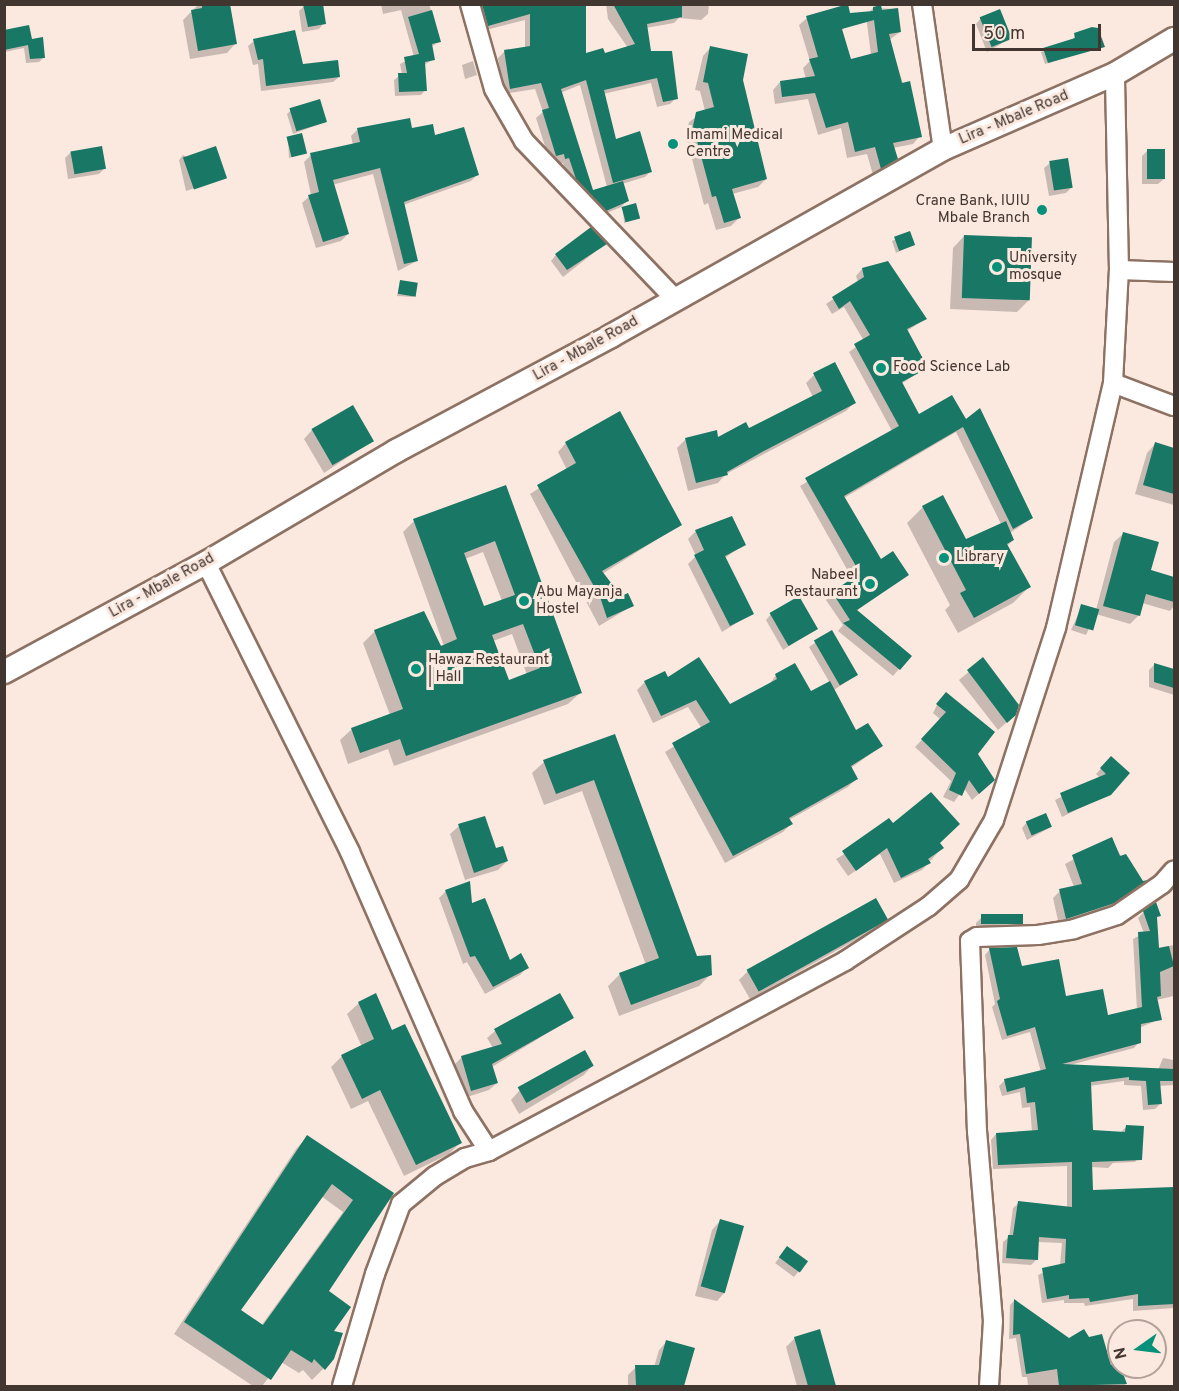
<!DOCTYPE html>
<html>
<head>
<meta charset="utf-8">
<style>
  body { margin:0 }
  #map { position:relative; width:1179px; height:1391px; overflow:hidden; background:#fbe9df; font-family:Overpass,sans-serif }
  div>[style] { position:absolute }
  .shadow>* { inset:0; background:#0003 }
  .building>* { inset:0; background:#197765; transform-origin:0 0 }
  .roads { filter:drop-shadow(2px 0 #8d7264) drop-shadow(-2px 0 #8d7264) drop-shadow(0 2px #8d7264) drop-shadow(0 -2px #8d7264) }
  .minor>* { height:18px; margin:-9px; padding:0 9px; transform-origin:9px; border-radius:9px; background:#fff }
  .major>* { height:22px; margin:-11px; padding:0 11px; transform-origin:11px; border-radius:11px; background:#fff }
  .dots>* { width:16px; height:16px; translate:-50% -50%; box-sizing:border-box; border:3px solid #fbe9df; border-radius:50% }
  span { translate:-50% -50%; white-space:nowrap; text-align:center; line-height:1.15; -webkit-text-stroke:6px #fbe9df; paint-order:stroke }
  .street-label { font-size:15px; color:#423630 }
  .poi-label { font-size:15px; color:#423630 }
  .left { translate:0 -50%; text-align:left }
  .right { translate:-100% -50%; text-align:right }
  .frame { position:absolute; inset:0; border:6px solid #423630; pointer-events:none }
  .north { position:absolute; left:1107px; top:1319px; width:60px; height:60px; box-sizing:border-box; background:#fbe9df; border:2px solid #b1a199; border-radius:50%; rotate:256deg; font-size:16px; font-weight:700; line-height:24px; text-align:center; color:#423630 }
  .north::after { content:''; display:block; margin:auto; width:21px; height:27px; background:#08917a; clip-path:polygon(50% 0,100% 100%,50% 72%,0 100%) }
  .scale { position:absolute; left:972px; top:24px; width:129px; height:27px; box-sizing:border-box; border:3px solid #423630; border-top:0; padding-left:8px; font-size:18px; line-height:21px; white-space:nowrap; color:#423630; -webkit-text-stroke:4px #fbe9df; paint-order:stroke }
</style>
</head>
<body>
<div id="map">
  <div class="shadow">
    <i style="clip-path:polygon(199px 4px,220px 4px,235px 44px,227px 53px,190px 59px,183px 20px)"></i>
    <i style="clip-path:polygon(381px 4px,429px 4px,440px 41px,431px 47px,434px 59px,424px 65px,425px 90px,421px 95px,395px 96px,394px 80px,402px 74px,400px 64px,414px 57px,401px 10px,383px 14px)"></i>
    <i style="clip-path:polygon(evenodd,476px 4px,563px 4px,565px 14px,570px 4px,584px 4px,584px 55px,604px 55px,628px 48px,608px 19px,606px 4px,709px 4px,708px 14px,701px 20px,679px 18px,674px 23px,646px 28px,649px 53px,676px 98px,670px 104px,657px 107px,651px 83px,603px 94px,615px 141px,651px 171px,645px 177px,622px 184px,627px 201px,621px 207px,599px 216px,570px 185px,563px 163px,559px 164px,558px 159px,550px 162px,536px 118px,543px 112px,535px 89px,504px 94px,498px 58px,504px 52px,525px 49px,525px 20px,482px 31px,476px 4px,580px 85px,607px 187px,592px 192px,560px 93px,580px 85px)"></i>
    <i style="clip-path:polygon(304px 6px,324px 23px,319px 29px,302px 32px,299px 11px)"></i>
    <i style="clip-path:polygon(873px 8px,897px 9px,900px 32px,889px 40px,920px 136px,913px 144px,893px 148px,896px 159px,873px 175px,867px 154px,847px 158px,841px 128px,818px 135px,808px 99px,775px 104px,773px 90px,780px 82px,806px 79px,803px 68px,810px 61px,799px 25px,807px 18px,844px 28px,841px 31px,851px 60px,871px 55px,866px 16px)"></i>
    <i style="clip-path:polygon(981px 18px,1011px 38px,987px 52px,976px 24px)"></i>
    <i style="clip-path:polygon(4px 31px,31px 41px,44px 57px,39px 62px,26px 63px,24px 48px,4px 52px)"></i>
    <i style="clip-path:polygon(1075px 35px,1103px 46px,1045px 64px,1041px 52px,1073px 40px)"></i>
    <i style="clip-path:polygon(254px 41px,302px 66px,339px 77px,333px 82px,261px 91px,258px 64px,253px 65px,248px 46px)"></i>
    <i style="clip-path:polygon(711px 47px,741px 80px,766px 179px,758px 187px,732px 194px,739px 218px,731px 226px,716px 230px,708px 203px,704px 205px,686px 136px,689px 122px,705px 111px,700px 91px,695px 90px,703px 56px)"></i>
    <i style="clip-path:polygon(473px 61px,477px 75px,465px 79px,462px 65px)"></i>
    <i style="clip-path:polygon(291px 110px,325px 122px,293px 134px,287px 114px)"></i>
    <i style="clip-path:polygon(408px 120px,411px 130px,478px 174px,471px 181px,403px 205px,417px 261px,398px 271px,373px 174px,332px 185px,348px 234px,341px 241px,316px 248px,302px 203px,311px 195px,304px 162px,311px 155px,353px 145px,351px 136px,358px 129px)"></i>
    <i style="clip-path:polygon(288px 139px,305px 152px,289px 158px)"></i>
    <i style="clip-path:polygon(1148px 150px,1164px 179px,1158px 184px,1142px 184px,1142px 156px)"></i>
    <i style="clip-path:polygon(71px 152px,104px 169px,99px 174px,68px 179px,65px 158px)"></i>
    <i style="clip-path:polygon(183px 155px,226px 177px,186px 191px,179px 160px)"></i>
    <i style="clip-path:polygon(1050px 163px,1071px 188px,1066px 193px,1049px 196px,1044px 168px)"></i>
    <i style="clip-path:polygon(623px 208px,638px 218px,624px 223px)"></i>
    <i style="clip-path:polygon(909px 233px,913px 245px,896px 253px,892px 241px)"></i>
    <i style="clip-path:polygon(964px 236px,1029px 300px,1017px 312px,950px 309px,953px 248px)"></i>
    <i style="clip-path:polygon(605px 244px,563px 277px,551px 261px,556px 255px)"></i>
    <i style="clip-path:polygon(862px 269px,925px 319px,907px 331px,927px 367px,901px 384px,919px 416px,951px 397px,1032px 518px,1010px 533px,1013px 540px,1007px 546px,1029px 587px,1013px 603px,958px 633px,945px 610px,950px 605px,907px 523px,923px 507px,942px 497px,966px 541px,1001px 524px,956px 432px,844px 498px,880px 562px,907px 575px,856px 611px,910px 656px,893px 676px,838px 631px,843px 625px,826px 600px,853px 580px,800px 486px,892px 431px,849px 352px,864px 341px,844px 307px,832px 314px,826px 304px,858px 282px,856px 276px)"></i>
    <i style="clip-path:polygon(400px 282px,415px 295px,412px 297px,397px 296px)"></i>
    <i style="clip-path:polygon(814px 375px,854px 403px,846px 411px,726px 474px,718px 483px,688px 491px,677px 448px,685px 440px,717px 439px,749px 430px,813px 397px,806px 383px)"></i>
    <i style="clip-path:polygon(312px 430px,372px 441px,324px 473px,304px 439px)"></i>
    <i style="clip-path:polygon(566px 443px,680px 525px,602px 574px,632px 606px,599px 626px,530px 494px,567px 470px,558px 452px)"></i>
    <i style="clip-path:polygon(1155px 444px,1174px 449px,1174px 505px,1135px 494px,1147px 453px)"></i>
    <i style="clip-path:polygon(evenodd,505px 487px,580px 693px,568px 704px,394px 766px,388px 749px,348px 764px,340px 740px,352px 729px,390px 715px,363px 643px,375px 631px,444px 646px,403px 532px,414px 521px,505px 487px,483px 552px,502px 601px,483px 608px,465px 559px,483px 552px,505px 487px,512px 634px,527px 675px,508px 682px,493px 641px,512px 634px)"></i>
    <i style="clip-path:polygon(696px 531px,744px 544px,725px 558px,753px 613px,722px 632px,688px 564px,696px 556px,688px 539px)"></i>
    <i style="clip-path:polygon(1123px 534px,1150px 571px,1174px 578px,1174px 606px,1170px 611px,1142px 603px,1139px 615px,1130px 624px,1096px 614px,1086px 635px,1071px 630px,1082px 606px,1096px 610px,1114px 542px)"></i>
    <i style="clip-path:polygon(771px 614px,816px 629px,783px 650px,766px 620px)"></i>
    <i style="clip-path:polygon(831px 632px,856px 675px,834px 690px,856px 733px,881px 746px,851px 768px,856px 779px,848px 787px,789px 820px,791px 824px,783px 832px,725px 863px,665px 752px,702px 729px,688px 707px,653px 723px,637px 690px,645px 682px,667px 680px,729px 706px,769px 685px,776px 675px,810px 693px,830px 683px,809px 647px)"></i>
    <i style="clip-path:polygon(983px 660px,1015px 715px,998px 730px,959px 680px)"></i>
    <i style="clip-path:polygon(1154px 665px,1174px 671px,1174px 695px,1149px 687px,1149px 670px)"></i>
    <i style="clip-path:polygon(939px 701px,993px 781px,972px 800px,964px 788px,954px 802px,943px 797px,951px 781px,915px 747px,941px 720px,933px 713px)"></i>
    <i style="clip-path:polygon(615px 736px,696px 958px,711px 974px,699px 986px,619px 1016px,608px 986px,620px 974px,646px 965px,582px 791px,544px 805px,532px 773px,544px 762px)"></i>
    <i style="clip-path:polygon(1106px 763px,1109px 794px,1062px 817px,1055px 800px,1100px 778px,1096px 774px)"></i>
    <i style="clip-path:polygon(1027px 822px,1051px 827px,1027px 840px,1022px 828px)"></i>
    <i style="clip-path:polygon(459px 826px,495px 850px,507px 861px,498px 870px,465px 880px,450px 834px)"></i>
    <i style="clip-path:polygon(892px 826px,938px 843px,942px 848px,922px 870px,894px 883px,880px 854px,848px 876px,836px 859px)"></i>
    <i style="clip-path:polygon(1111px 839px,1138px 885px,1107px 909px,1059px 925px,1053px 898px,1060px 891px,1074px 887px,1065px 864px)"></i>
    <i style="clip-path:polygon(446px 891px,471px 905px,509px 962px,527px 967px,520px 975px,485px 994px,467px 962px,463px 964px,439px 898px)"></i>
    <i style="clip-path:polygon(1144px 912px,1159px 915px,1155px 919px,1157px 948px,1174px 945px,1174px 996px,1156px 1000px,1160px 1019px,1139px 1028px,1139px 1042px,1134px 1048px,1070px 1065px,1158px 1070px,1163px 1058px,1174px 1060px,1174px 1085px,1159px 1086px,1160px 1104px,1155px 1109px,1143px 1110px,1141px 1086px,1124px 1085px,1124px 1081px,1089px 1086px,1091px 1132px,1121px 1132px,1126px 1127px,1140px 1156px,1135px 1162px,1113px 1163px,1108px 1168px,1091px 1167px,1091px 1192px,1174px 1189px,1174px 1308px,1133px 1311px,1133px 1299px,1085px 1306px,1084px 1303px,1064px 1303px,1064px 1300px,1042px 1303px,1038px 1275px,1060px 1265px,1062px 1243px,1037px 1242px,1036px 1260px,1031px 1265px,1002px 1263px,1003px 1242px,1009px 1237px,1013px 1208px,1019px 1203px,1067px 1208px,1067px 1166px,993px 1169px,991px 1140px,996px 1134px,1032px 1132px,1030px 1107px,1022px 1108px,1020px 1092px,1002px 1096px,999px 1086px,1005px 1080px,1041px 1072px,1030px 1032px,1002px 1040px,992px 1007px,995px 1004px,985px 955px,990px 949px,1064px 998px,1107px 1016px,1137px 1010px,1133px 939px,1144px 933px,1138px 918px)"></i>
    <i style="clip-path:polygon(982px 917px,1022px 924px,1016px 929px,976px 931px,976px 923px)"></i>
    <i style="clip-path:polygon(886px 919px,877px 928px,750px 999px,739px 980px,748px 971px)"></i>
    <i style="clip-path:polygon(359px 1003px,391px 1032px,460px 1143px,449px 1154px,404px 1176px,368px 1101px,351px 1109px,331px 1067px,342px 1056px,362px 1047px,347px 1014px)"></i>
    <i style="clip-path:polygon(572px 1018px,492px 1067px,497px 1083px,489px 1090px,464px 1098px,454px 1065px,461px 1058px,493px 1048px,487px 1038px,495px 1031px)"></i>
    <i style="clip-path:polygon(584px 1052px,592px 1066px,584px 1075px,519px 1114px,511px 1100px,519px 1091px)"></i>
    <i style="clip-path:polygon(evenodd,307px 1137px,392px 1194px,327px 1292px,331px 1333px,341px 1334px,340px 1344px,323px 1369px,312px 1380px,303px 1370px,299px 1373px,281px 1362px,262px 1386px,253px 1386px,174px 1334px,296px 1149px,307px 1137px,321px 1196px,343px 1212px,261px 1326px,239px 1310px,321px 1196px)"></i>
    <i style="clip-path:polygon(720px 1221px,725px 1292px,717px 1301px,695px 1296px,712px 1230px)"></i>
    <i style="clip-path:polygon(787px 1248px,799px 1271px,794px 1277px,775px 1263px)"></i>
    <i style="clip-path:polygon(1014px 1301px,1110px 1367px,1120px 1367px,1126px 1386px,1028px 1386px,1027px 1377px,1022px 1377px,1016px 1338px,1009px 1339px,1010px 1305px)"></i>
    <i style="clip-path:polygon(819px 1331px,835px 1386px,797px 1386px,786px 1347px,795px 1338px)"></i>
    <i style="clip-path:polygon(667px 1341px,693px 1349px,682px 1386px,628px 1386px,628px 1375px,636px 1367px,654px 1367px,659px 1350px)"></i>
  </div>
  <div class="building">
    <i style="clip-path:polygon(202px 4px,230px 4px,237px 44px,198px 51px,191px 10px,202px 8px)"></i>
    <i style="clip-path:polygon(303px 4px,323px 4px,326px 24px,308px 27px)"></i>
    <i style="clip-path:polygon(482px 4px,586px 5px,586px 53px,603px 48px,605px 53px,635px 44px,613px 4px,682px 4px,682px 17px,647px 24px,651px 51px,672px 51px,678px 99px,663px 102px,657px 78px,604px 90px,616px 139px,640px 131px,652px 172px,613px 183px,586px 80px,561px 89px,593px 190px,623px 181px,629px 201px,606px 211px,576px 179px,569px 158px,565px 159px,564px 154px,556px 156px,542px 110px,549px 108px,541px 83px,510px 89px,504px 50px,530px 46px,530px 14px,488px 26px)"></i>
    <i style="clip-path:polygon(evenodd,848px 4px,850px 13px,873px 11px,873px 7px,881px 5px,882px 10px,898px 8px,901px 32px,889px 34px,902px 83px,910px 81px,922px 137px,893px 143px,898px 159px,881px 169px,875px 147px,855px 152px,848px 122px,826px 128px,815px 93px,782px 97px,780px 81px,815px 76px,809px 59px,818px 57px,806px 16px,848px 4px,874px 20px,878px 52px,851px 59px,842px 29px,874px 20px)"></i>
    <i style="left:1000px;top:9px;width:32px;height:22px;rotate:68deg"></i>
    <i style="clip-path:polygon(432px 10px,441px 42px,432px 44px,435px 60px,425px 62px,427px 91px,399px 92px,398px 73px,407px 73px,404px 57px,419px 54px,408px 17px)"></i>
    <i style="clip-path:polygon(29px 25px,32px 39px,43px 37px,45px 58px,30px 59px,28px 45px,4px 50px,4px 30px)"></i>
    <i style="clip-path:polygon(1092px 27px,1098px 28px,1105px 47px,1048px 63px,1043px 48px,1075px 38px,1074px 33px)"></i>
    <i style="clip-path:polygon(295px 30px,303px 64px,338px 60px,340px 77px,266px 86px,263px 59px,258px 60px,253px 39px)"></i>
    <i style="clip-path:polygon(710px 46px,748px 54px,743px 80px,767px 179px,732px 189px,741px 218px,724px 223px,716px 196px,712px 197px,693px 126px,696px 112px,714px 107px,708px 83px,703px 82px)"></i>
    <i style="left:320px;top:99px;width:24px;height:32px;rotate:73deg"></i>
    <i style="clip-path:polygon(410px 118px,412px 128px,433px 124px,435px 135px,464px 127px,479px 175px,404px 202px,418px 261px,404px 264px,380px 168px,333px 180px,349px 234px,323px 242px,308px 195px,319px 192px,310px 153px,360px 142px,357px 128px)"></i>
    <i style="left:302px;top:133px;width:21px;height:16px;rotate:76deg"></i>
    <i style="left:102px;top:146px;width:23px;height:32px;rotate:80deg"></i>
    <i style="left:216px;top:146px;width:34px;height:35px;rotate:71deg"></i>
    <i style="left:1147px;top:149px;width:18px;height:30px"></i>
    <i style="left:1068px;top:158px;width:30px;height:19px;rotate:81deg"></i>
    <i style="left:636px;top:203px;width:16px;height:15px;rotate:75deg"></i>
    <i style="clip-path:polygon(591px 227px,607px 244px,567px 270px,555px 254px)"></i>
    <i style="left:910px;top:231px;width:15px;height:17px;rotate:70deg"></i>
    <i style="left:964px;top:235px;width:68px;height:63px;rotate:2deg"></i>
    <i style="clip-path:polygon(888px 261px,927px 319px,907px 329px,928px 368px,902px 382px,919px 414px,952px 395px,966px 419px,980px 408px,1033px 518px,1013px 529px,963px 427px,844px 496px,881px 559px,893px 551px,909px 575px,857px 610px,912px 656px,900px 670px,843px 623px,850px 620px,832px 592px,860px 573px,805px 478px,899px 426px,854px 344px,870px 335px,850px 301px,839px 309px,832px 297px,864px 277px,862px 268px)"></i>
    <i style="left:400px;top:280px;width:18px;height:14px;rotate:9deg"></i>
    <i style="clip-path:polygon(835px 362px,856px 403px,762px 452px,727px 472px,728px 475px,696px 483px,685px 438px,717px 430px,718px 437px,746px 422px,749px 428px,822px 391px,813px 373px)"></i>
    <i style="left:353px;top:405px;width:42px;height:48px;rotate:60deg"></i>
    <i style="clip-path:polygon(620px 411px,682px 525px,602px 571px,621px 596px,628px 593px,634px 606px,607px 618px,600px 597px,537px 485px,576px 463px,565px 442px)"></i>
    <i style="clip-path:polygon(1155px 442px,1174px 448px,1174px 494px,1143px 485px)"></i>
    <i style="clip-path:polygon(evenodd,506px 485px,582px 693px,406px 756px,400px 739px,360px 753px,351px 728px,403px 709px,374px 630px,424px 611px,441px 646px,457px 639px,413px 519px,506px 485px,495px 541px,515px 595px,484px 606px,464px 553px,495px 541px,506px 485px,523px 624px,540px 668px,509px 680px,492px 635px,523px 624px)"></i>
    <i style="clip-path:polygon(943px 495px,966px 539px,1006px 521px,1014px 540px,1007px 544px,1031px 587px,974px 618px,960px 593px,966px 590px,922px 506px)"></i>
    <i style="clip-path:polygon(732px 516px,746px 545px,725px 556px,754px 614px,730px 626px,694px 555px,704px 550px,695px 530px)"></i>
    <i style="clip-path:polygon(1123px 532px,1159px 542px,1151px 570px,1174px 577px,1174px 602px,1146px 594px,1140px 616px,1103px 606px)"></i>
    <i style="left:799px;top:596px;width:38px;height:34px;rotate:60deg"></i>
    <i style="left:1081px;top:604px;width:19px;height:22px;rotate:16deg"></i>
    <i style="left:832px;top:630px;width:52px;height:21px;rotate:60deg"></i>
    <i style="clip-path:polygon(699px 657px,730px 704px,777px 679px,775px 674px,795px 663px,811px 691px,830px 681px,856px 730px,868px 723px,883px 746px,851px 766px,858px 779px,789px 818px,793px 824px,733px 856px,672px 743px,710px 722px,696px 700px,661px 716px,644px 681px,665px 671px,668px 677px)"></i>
    <i style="clip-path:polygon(983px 657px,1019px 705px,1016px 715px,1007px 723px,967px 670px)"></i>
    <i style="clip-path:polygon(1154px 663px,1174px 669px,1174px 688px,1154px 682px)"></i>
    <i style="clip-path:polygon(946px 692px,995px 732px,978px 754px,995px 780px,979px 794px,969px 780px,962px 796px,949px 790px,956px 773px,921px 739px,946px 712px,936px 704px)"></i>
    <i style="clip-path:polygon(615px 734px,697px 956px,711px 955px,712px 975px,631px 1005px,619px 973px,659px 958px,594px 780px,556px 794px,543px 760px)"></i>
    <i style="clip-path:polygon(1111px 756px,1130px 773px,1111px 795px,1068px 813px,1060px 793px,1106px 774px,1100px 768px)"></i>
    <i style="clip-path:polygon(931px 792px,960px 824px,940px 843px,944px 848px,928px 859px,931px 863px,901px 878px,887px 848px,856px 871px,842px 851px,889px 818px,893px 823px)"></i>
    <i style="left:1046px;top:813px;width:15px;height:22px;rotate:67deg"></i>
    <i style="clip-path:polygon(485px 816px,496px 848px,503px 846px,508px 861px,474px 873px,458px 824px)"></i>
    <i style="clip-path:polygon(1112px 837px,1120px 856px,1126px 854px,1143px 881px,1148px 880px,1115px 903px,1066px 919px,1059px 889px,1082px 884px,1072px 855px)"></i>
    <i style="clip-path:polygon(470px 881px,472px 903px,485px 898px,510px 960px,521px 953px,529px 968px,493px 987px,475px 956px,470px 957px,445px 890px)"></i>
    <i style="left:876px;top:898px;width:25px;height:148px;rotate:61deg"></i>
    <i style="clip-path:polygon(1156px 902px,1161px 916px,1157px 917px,1159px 948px,1169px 946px,1174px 966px,1160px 972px,1161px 996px,1157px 997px,1162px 1020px,1141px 1024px,1141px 1043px,1062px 1064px,1174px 1069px,1174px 1081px,1160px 1081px,1162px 1104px,1148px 1105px,1146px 1081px,1129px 1080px,1129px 1077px,1091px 1082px,1093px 1130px,1125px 1132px,1126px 1125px,1144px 1126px,1142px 1160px,1092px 1162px,1093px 1190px,1174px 1187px,1174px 1304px,1138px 1306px,1138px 1294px,1090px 1302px,1089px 1298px,1069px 1299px,1069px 1295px,1047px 1299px,1042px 1268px,1065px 1263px,1066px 1239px,1039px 1237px,1038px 1260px,1006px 1258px,1008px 1235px,1013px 1235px,1018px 1201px,1072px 1207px,1072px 1162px,998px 1165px,996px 1133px,1038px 1130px,1035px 1102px,1027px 1103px,1025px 1087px,1007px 1092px,1004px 1079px,1046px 1069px,1035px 1027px,1007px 1036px,997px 1001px,1000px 999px,989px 948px,1017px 947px,1022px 966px,1059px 959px,1066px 996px,1103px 989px,1108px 1015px,1142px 1007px,1138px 932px,1150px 931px,1143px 911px)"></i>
    <i style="left:1023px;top:914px;width:10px;height:42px;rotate:90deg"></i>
    <i style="clip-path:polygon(376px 993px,392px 1030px,405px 1024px,462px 1143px,416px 1165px,380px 1090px,362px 1099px,341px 1055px,374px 1039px,358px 1002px)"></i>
    <i style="clip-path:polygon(560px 993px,574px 1018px,492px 1064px,498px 1083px,471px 1091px,461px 1056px,502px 1044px,494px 1029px)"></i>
    <i style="left:585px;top:1050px;width:18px;height:77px;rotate:61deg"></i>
    <i style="clip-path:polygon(evenodd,307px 1135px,394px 1193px,329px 1291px,351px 1307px,334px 1331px,343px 1333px,334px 1359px,325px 1370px,314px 1359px,312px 1363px,291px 1350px,271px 1380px,184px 1322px,307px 1135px,332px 1184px,353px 1200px,263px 1325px,241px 1310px,332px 1184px)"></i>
    <i style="left:720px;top:1219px;width:25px;height:70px;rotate:16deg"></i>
    <i style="left:787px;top:1246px;width:26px;height:14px;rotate:36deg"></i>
    <i style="clip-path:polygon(1014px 1299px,1069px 1338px,1084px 1329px,1089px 1337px,1102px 1334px,1111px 1365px,1119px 1363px,1127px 1384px,1059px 1386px,1057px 1369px,1026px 1374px,1020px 1334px,1013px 1335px)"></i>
    <i style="clip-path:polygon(820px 1329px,836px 1386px,808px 1386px,794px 1337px)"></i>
    <i style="clip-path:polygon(666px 1340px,695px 1348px,684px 1386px,636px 1386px,635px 1365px,659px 1365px)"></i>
  </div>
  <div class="roads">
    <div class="minor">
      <i style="left:470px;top:4px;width:88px;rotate:74.2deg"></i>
      <i style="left:494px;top:89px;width:60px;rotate:60deg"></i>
      <i style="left:524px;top:141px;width:219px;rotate:46.3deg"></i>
      <i style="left:922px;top:4px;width:147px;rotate:81.8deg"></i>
      <i style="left:1119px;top:270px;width:55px;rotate:2.1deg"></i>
      <i style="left:1113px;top:383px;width:65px;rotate:20.7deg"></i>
      <i style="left:206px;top:563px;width:323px;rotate:63.5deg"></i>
      <i style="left:350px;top:852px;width:283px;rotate:66.4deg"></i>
      <i style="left:463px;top:1111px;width:48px;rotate:57deg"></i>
      <i style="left:489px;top:1151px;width:264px;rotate:-28deg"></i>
      <i style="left:722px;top:1027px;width:140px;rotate:-28.2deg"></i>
      <i style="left:845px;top:961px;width:100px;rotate:-33.2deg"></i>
      <i style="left:929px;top:906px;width:40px;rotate:-41deg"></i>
      <i style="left:959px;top:880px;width:69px;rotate:-59.7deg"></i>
      <i style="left:994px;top:820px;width:202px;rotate:-72.1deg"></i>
      <i style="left:1056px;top:628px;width:252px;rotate:-76.9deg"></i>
      <i style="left:1113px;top:383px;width:113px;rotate:-87deg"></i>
      <i style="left:1119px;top:270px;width:196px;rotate:-91.2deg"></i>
      <i style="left:342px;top:1386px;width:117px;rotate:-73.6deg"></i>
      <i style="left:375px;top:1274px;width:75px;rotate:-69.6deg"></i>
      <i style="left:401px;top:1204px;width:44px;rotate:-39.5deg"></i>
      <i style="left:435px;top:1176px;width:35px;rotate:-31deg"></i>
      <i style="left:465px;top:1158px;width:25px;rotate:-16deg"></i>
      <i style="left:989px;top:1386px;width:65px;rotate:-86.5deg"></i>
      <i style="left:993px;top:1321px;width:190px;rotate:-94.8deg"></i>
      <i style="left:977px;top:1132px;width:191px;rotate:-92.1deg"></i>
      <i style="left:970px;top:941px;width:8px;rotate:-30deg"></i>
      <i style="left:977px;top:937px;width:61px;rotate:-1.9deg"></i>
      <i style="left:1038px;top:935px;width:36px;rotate:-9deg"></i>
      <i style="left:1074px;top:929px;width:45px;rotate:-18deg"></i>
      <i style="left:1117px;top:915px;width:55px;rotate:-34.6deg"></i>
      <i style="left:1162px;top:884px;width:18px;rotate:-49deg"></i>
    </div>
    <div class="major">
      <i style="left:4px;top:672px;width:230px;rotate:-28.4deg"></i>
      <i style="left:206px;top:563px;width:221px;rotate:-30.5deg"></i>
      <i style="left:396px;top:451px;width:244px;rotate:-28.1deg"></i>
      <i style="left:611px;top:336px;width:381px;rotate:-29.4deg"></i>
      <i style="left:943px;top:149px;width:188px;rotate:-23.6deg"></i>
      <i style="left:1115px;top:74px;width:69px;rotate:-30.7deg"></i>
    </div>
  </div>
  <div class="dots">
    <i style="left:673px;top:144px;background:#08917a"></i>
    <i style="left:1042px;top:210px;background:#08917a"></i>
    <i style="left:997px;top:267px;background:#08917a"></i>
    <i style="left:881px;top:368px;background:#08917a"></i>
    <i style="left:944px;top:558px;background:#08917a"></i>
    <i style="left:870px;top:584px;background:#08917a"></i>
    <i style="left:524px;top:601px;background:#08917a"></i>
    <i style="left:416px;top:669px;background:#08917a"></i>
  </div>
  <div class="street-label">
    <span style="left:1014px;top:118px;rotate:-23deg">Lira - Mbale Road</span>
    <span style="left:586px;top:349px;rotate:-29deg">Lira - Mbale Road</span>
    <span style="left:162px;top:586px;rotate:-29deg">Lira - Mbale Road</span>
  </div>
  <div class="poi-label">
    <span class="left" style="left:686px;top:144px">Imami Medical<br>Centre</span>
    <span class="right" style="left:1030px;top:210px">Crane Bank, IUIU<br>Mbale Branch</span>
    <span class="left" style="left:1009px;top:267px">University<br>mosque</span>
    <span class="left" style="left:893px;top:368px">Food Science Lab</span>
    <span class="left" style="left:956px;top:558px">Library</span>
    <span class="right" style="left:858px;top:584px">Nabeel<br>Restaurant</span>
    <span class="left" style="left:536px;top:601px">Abu Mayanja<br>Hostel</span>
    <span class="left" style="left:428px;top:669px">Hawaz Restaurant<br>| Hall</span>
  </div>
  <div class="frame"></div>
  <div class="north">N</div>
  <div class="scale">50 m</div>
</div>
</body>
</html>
